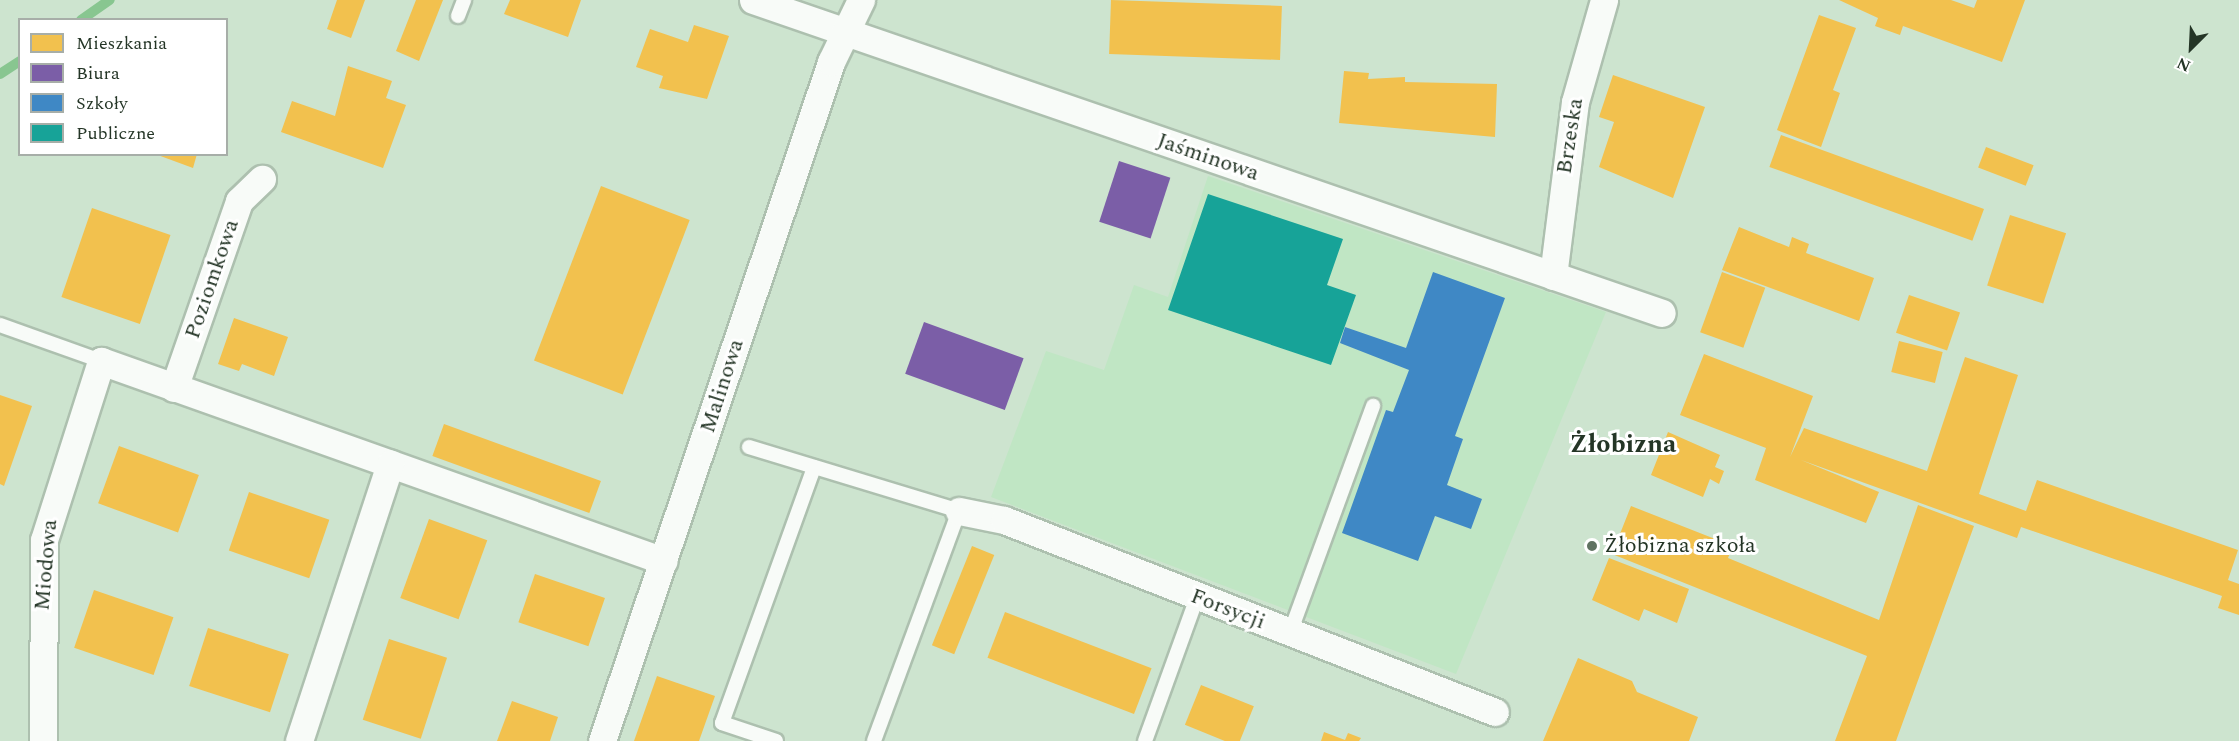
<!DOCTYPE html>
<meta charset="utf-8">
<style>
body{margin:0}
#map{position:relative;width:2239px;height:741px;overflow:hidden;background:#cde4cf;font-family:Spectral,serif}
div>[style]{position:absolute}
.built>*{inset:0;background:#c0e6c4}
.homes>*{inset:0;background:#f2c14e;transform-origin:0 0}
.offices>*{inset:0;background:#7b5ea7;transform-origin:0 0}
.schools>*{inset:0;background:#3f88c5}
.public>*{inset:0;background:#17a398}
.stream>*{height:10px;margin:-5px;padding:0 5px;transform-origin:5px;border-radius:5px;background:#88c690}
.roads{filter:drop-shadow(2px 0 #adc0af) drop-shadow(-2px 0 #adc0af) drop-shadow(0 2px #adc0af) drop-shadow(0 -2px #adc0af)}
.service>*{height:14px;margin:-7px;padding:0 7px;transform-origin:7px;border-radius:7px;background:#f8fbf8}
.minor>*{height:27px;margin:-13.5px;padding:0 13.5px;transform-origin:13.5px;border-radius:13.5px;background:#f8fbf8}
.dots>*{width:16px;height:16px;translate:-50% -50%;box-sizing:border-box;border:3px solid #fff;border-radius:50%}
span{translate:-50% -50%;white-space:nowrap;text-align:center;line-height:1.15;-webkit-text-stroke:6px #fff;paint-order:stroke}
.street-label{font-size:22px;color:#243526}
.poi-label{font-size:22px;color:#243526}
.left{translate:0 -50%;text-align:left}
.quarter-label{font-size:26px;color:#243526;font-weight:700}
.legend{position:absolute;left:18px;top:18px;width:210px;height:138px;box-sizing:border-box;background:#fff;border:2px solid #a7aea8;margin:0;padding:8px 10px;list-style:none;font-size:18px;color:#243526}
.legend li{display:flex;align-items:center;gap:12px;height:30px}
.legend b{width:30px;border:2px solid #a7aea8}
.north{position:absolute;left:2161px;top:18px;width:60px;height:60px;-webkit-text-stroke:4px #fff;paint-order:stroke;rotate:204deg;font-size:16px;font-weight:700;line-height:24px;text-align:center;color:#243526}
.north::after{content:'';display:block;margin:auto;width:21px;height:27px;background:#243526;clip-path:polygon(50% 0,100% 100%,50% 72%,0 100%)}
</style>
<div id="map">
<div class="built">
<div style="clip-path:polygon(1208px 176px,1606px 312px,1456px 674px,991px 497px,1046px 351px,1104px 370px,1134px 285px,1168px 297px)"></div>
</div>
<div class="homes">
<div style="clip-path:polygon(337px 0,365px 0,351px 38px,327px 29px)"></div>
<div style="clip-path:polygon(416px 0,443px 0,419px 61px,396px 51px)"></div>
<div style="clip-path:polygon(510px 0,581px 0,568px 37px,504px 14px)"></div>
<div style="left:1111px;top:0;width:171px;height:54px;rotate:2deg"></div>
<div style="clip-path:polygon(1839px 0,1951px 0,1974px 8px,1977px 0,2025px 0,2002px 62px,1903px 26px,1900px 35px,1875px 26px,1878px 18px)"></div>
<div style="clip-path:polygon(1819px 15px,1856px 28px,1833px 90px,1840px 93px,1821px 147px,1777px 130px)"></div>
<div style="clip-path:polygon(694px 25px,729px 36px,707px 99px,659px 88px,663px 76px,636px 67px,650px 29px,688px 42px)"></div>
<div style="clip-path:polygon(348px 66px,392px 81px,386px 98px,406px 105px,383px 168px,281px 132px,292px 101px,335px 116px)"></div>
<div style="clip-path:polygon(1344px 71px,1369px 73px,1368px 79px,1405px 77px,1405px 82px,1497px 84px,1495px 137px,1339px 123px)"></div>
<div style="clip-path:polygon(1613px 75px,1705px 107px,1673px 198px,1599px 167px,1614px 122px,1599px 117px)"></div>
<div style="left:1781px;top:135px;width:216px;height:34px;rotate:20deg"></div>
<div style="left:1986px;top:147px;width:51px;height:22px;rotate:21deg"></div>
<div style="clip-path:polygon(155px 154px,197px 154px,193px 168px)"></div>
<div style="left:601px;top:186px;width:95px;height:187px;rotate:21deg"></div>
<div style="left:92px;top:208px;width:83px;height:94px;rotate:19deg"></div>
<div style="left:2010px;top:215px;width:59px;height:74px;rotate:18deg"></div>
<div style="clip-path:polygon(1739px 227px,1789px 247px,1792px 237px,1809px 244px,1806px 253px,1874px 278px,1859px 321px,1722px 270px)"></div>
<div style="left:1722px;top:272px;width:46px;height:64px;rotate:20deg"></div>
<div style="left:1909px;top:295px;width:54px;height:40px;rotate:19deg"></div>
<div style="clip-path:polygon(234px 318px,288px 337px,274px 376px,242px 364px,239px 371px,218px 364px)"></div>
<div style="left:1899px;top:341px;width:45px;height:32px;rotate:14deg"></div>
<div style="clip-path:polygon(1704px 354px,1813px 396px,1790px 457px,1804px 428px,1927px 471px,1965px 357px,2018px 375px,1979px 494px,2026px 511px,2037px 480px,2238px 550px,2228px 580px,2239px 584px,2239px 615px,2218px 608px,2222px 596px,2021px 527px,2017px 538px,1801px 460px,1879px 492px,1866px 523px,1755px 480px,1766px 448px,1680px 415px)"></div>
<div style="clip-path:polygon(0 395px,32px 406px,4px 486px,0 484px)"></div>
<div style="left:444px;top:424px;width:167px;height:34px;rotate:20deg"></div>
<div style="clip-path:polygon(1668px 432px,1720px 455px,1715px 467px,1724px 471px,1719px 484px,1710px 479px,1703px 497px,1651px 475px)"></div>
<div style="left:119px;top:446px;width:85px;height:61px;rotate:20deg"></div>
<div style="left:249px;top:492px;width:85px;height:62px;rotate:19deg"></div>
<div style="clip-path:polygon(1918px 505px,1974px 526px,1896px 741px,1835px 741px,1867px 656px,1612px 554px,1631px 506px,1733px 546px,1728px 558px,1879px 620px)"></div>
<div style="left:429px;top:519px;width:62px;height:84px;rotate:20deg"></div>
<div style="left:972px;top:546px;width:24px;height:107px;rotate:22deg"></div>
<div style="clip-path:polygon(1609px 558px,1689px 589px,1677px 623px,1644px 609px,1639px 621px,1592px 600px)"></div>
<div style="left:535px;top:574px;width:74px;height:51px;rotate:19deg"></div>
<div style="left:94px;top:590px;width:84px;height:61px;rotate:19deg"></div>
<div style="left:1005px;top:612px;width:157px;height:49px;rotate:21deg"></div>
<div style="left:208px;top:628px;width:85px;height:61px;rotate:18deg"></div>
<div style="left:389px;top:639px;width:61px;height:85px;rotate:18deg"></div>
<div style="clip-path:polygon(1578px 658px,1632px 681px,1637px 692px,1698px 717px,1689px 741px,1543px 741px)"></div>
<div style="clip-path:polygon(657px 676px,715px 696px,699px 741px,634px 741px)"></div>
<div style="left:1201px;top:685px;width:57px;height:43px;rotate:22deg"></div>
<div style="clip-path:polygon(512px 701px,558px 717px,550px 741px,497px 741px)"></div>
<div style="clip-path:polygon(1324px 732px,1345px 740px,1348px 733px,1361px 738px,1359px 741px,1321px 741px)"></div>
</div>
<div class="offices">
<div style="left:1119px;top:161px;width:54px;height:64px;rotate:18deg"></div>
<div style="left:924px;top:322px;width:106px;height:55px;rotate:20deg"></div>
</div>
<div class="schools">
<div style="clip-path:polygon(1433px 272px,1505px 298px,1455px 436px,1463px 439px,1447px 485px,1482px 499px,1471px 529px,1435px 516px,1418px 561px,1342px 533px,1386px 410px,1393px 412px,1409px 370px,1340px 343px,1345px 327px,1406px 348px)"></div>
</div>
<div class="public">
<div style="clip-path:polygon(1208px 194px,1343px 239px,1327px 285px,1356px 295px,1331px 365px,1168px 310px)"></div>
</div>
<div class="stream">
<div style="left:81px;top:20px;width:35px;rotate:-35deg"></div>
<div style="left:0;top:74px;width:24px;rotate:-33deg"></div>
</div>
<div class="roads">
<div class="service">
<div style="left:458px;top:16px;width:17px;rotate:-69deg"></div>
<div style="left:0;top:325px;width:107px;rotate:19.6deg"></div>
<div style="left:749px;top:447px;width:220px;rotate:16.9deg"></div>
<div style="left:959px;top:511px;width:245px;rotate:110.3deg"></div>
<div style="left:1290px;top:633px;width:242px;rotate:-69.9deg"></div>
<div style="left:776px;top:741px;width:57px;rotate:-161.6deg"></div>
<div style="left:722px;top:723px;width:272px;rotate:-70.2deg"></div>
<div style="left:1145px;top:741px;width:153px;rotate:-70.1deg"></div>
</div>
<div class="minor">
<div style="left:753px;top:0;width:961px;rotate:19deg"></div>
<div style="left:1553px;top:276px;width:175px;rotate:-82.8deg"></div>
<div style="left:1575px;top:102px;width:106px;rotate:-74.1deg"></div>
<div style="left:174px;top:388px;width:198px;rotate:-70.8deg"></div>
<div style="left:239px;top:201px;width:32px;rotate:-44deg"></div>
<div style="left:959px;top:511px;width:46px;rotate:11.3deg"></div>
<div style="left:1004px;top:520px;width:527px;rotate:21.36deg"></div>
<div style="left:43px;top:741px;width:201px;rotate:-89.7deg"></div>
<div style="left:44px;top:540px;width:188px;rotate:-72.3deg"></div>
<div style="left:101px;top:361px;width:597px;rotate:19.56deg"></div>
<div style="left:299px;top:741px;width:292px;rotate:-71.8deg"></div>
<div style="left:602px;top:741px;width:717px;rotate:-71.36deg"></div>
<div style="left:831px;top:62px;width:69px;rotate:-64.2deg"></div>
</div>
</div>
<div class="dots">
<div style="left:1592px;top:546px;background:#5f7261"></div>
</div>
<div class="street-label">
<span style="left:1570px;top:136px;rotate:-81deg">Brzeska</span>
<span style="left:1208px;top:157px;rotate:19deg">Jaśminowa</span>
<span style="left:212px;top:279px;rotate:-71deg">Poziomkowa</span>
<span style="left:722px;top:386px;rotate:-72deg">Malinowa</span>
<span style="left:46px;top:565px;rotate:-85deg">Miodowa</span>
<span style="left:1228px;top:609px;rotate:21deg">Forsycji</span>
</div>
<div class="poi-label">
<span class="left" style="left:1604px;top:546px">Żłobizna szkoła</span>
</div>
<div class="quarter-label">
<span style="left:1623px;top:445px">Żłobizna</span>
</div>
<ul class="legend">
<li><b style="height:16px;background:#f2c14e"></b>Mieszkania</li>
<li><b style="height:16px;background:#7b5ea7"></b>Biura</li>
<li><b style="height:16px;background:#3f88c5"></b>Szkoły</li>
<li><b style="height:16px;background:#17a398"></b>Publiczne</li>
</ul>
<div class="north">N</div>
</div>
